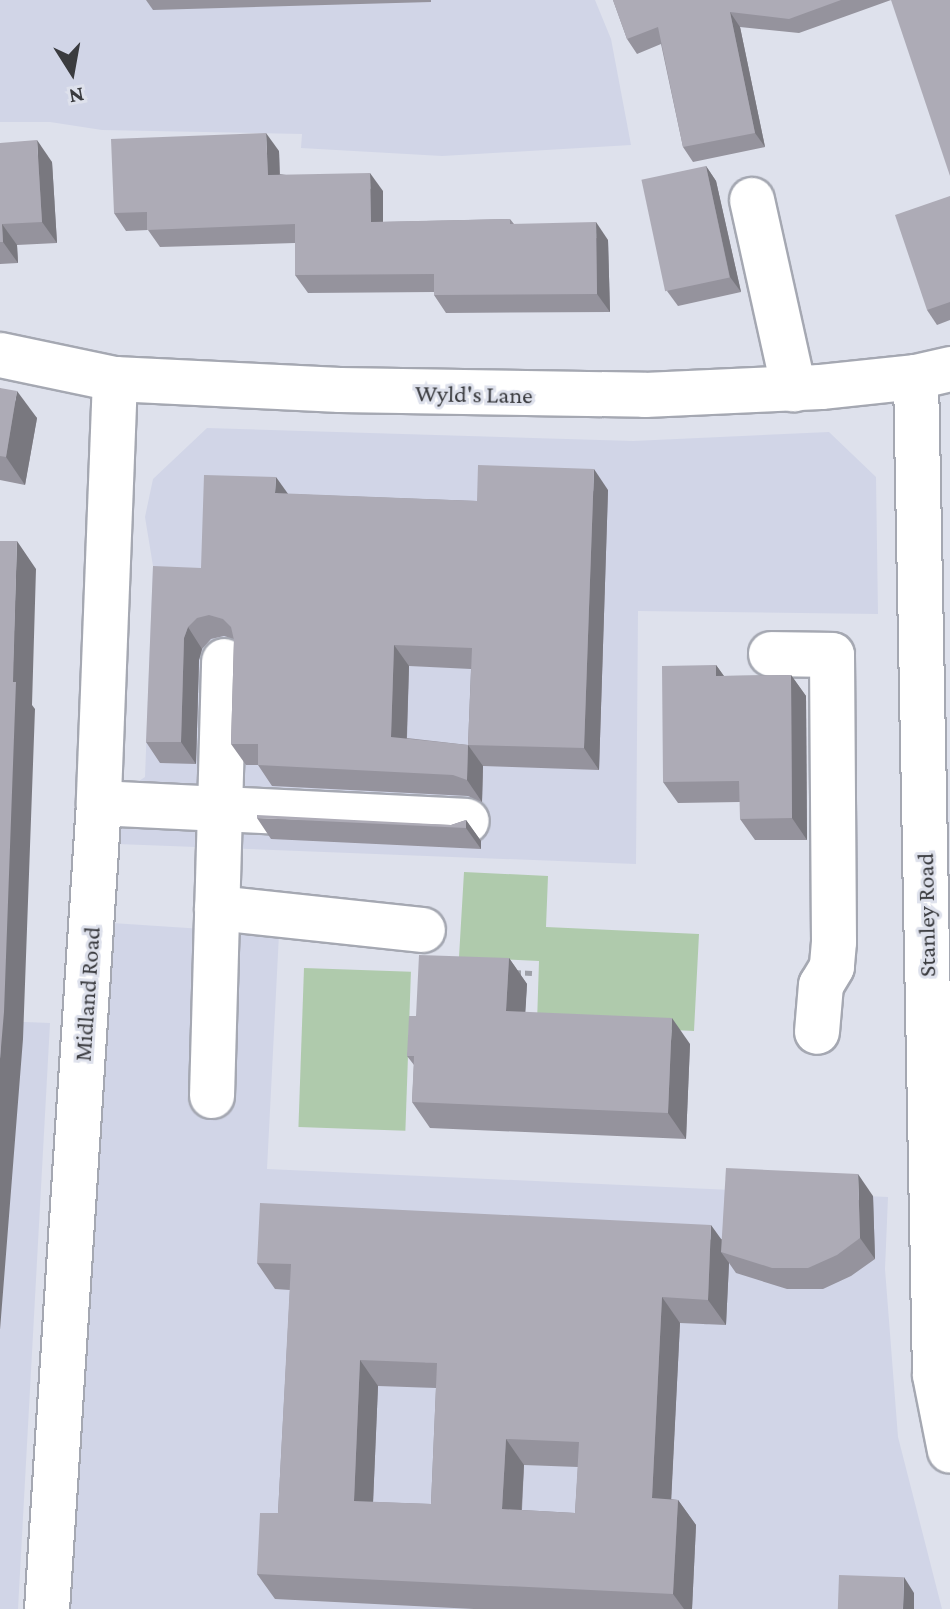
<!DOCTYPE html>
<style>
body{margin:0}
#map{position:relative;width:950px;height:1609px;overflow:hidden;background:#dee1ec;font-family:"Crimson Pro",serif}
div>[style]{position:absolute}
.built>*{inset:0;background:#d1d5e7}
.green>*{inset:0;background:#afcaac;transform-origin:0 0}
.path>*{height:5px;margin-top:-2.5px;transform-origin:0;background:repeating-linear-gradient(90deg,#9d9fa7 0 8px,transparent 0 12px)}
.roads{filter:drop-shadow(2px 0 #a5a8b2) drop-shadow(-2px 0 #a5a8b2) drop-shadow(0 2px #a5a8b2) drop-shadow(0 -2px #a5a8b2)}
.minor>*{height:44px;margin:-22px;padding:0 22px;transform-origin:22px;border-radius:22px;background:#fff}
.major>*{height:44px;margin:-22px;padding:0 22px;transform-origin:22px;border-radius:22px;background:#fff}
.wall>*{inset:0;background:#95939d}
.shaded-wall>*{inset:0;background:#79787f}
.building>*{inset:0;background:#adabb6;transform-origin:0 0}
span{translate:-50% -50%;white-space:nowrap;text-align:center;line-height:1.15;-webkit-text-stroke:6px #dee1ec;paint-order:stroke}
.street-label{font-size:24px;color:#3a3b3f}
.north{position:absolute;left:32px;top:32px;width:80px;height:80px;-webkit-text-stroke:6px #dee1ec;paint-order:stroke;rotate:169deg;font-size:22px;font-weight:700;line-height:32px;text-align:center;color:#3a3b3f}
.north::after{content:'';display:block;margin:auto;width:28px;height:36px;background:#3a3b3f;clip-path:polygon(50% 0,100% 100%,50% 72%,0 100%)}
</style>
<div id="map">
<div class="built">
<div style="clip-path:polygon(0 0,595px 0,611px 39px,631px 145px,442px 156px,301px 148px,302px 134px,102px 130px,50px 122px,0 122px)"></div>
<div style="clip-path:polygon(207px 428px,633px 441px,829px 432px,876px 477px,878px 614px,638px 611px,636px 864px,117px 844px,124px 791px,145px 777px,153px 566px,145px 517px,153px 479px)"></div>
<div style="clip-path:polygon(112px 923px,279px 934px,267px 1169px,888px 1197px,885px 1269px,898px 1437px,942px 1609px,65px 1609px,100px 1157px)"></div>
<div style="clip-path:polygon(0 1021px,50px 1023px,18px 1609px,0 1609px)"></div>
</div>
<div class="green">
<div style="clip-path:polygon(464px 872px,548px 876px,546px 927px,699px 934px,694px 1031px,537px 1023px,539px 961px,459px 957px)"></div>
<div style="left:304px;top:968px;width:107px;height:159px;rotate:2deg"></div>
</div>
<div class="path">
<div style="left:513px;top:972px;width:19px;rotate:3deg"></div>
</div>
<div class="roads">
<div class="minor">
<div style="left:752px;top:200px;width:194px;rotate:77.5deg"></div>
<div style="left:916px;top:377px;width:998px;rotate:88.91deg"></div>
<div style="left:935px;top:1375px;width:77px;rotate:78.8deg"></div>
<div style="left:115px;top:379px;width:225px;rotate:2.8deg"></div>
<div style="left:340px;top:390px;width:305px;rotate:0.9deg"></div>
<div style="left:645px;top:395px;width:176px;rotate:-2.6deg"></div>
<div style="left:821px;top:387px;width:96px;rotate:-6deg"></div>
<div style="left:916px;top:377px;width:35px;rotate:-13deg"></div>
<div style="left:771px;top:654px;width:61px;rotate:0.9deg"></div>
<div style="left:832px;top:655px;width:287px;rotate:89.6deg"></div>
<div style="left:834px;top:942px;width:25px;rotate:95deg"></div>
<div style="left:832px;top:967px;width:21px;rotate:121deg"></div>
<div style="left:821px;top:985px;width:47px;rotate:94.9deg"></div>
<div style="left:99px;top:803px;width:368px;rotate:2.8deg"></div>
<div style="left:217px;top:908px;width:207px;rotate:6.1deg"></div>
<div style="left:212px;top:1096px;width:435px;rotate:-88.4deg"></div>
</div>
<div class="major">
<div style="left:0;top:355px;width:117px;rotate:11.8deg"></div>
<div style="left:115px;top:379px;width:424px;rotate:92.2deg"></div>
<div style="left:99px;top:803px;width:808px;rotate:93.69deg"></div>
</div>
</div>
<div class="wall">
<div style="clip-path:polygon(146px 0,431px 0,431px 2px,153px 10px)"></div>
<div style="clip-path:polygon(613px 0,950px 0,891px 0,799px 33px,740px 27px,765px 147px,693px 162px,683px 147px,661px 44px,637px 54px,627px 39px)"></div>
<div style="clip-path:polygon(0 143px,52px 162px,57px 243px,17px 245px,18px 263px,0 264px)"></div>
<div style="clip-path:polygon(279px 151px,280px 174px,383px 191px,383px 222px,510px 219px,514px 224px,608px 240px,610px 312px,446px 313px,434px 295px,434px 292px,308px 293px,295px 275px,295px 243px,160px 247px,148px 230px,126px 231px,114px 213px)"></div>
<div style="clip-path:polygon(706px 166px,716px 181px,741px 292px,678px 306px,667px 291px)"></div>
<div style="clip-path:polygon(950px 196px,950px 320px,937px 325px,927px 310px)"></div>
<div style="clip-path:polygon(0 388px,37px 418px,25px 485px,0 480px)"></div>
<div style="clip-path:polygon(evenodd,608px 490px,599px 770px,483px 766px,482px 802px,468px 796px,272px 786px,258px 765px,246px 765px,231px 744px,234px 639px,224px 636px,211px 639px,202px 649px,199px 660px,196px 764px,160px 763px,146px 742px,201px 568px,287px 494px,477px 501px,608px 490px,409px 666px,471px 669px,468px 745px,407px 738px,409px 666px)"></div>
<div style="clip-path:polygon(716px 665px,724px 676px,791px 675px,806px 696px,807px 840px,755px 840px,740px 819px,740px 802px,678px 803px,663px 782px)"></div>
<div style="clip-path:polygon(257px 818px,451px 825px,466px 820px,481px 841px,481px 849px,271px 839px)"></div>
<div style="clip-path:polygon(509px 958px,527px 984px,525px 1012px,690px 1044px,686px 1139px,430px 1128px,412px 1102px,414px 1065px,407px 1056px,416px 1016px)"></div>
<div style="clip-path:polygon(evenodd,873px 1196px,875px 1259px,851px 1276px,823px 1289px,787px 1289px,736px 1273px,729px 1263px,726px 1325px,680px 1323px,671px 1499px,678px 1500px,696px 1525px,692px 1609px,474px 1609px,275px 1599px,257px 1574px,278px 1513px,290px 1290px,275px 1289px,257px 1263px,722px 1239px,873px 1196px,378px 1386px,436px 1388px,431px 1504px,373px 1502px,378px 1386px,873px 1196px,524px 1465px,578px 1467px,575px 1513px,522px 1510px,524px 1465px)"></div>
</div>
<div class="shaded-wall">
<div style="clip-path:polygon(730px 12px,740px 27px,765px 147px,755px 133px)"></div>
<div style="clip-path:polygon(266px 133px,279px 151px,280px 192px,268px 175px)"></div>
<div style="clip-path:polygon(37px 140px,52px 162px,57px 243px,42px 222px)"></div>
<div style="clip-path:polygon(706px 166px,716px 181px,741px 292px,730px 277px)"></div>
<div style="clip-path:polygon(370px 173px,383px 191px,383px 240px,371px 222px)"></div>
<div style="clip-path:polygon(596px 222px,608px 240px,610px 312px,597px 294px)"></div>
<div style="clip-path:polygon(2px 224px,17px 245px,18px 263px,3px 242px)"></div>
<div style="clip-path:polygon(17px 391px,37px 418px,25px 485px,6px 457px)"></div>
<div style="clip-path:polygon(594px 469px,608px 490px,599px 770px,584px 748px)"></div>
<div style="clip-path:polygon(276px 477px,291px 498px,275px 493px)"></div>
<div style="clip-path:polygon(17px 541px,36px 569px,32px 705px,35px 709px,23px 1039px,0 1330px,0 1059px)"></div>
<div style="clip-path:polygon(188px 627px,202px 649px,199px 660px,196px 764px,181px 742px,184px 638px)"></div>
<div style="clip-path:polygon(394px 645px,409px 666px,406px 758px,391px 737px)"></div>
<div style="clip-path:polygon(716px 665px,731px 686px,716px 676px)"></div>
<div style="clip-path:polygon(791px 675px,806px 696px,807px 840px,792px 818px)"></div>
<div style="clip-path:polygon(468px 745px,483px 766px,482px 802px,467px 780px)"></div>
<div style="clip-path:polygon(466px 820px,481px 841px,481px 849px,466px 828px)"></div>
<div style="clip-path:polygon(509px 958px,527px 984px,524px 1037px,506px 1011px)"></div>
<div style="clip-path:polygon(672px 1018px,690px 1044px,686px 1139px,668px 1113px)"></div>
<div style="clip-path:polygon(858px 1174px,873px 1196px,875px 1259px,860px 1238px)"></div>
<div style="clip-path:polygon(711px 1225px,729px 1250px,721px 1252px,729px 1263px,726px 1325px,708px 1300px)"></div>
<div style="clip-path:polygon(662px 1297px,680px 1323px,670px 1524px,652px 1498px)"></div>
<div style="clip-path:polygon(360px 1360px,378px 1386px,372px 1527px,354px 1501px)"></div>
<div style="clip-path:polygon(506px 1439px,524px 1465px,520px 1535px,502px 1509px)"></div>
<div style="clip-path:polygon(678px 1500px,696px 1525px,692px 1609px,684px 1609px,673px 1594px)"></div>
<div style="clip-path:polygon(904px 1577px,914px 1593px,914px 1609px,903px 1609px)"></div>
</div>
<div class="building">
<div style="clip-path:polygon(613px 0,841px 0,789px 19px,730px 12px,755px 133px,683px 147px,658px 27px,627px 39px)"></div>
<div style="clip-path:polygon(891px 0,950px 0,950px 176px)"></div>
<div style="clip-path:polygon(266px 133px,268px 175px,370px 173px,371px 222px,510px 219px,510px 224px,596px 222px,597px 294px,434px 295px,434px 274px,295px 275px,295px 224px,147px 230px,147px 212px,114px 213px,111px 139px)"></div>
<div style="clip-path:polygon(37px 140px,42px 222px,2px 224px,3px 242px,0 242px,0 143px)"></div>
<div style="left:706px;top:166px;width:114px;height:66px;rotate:78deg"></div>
<div style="clip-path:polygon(950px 196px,950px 302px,927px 310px,895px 215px)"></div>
<div style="clip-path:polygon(0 388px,17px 391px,6px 457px,0 456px)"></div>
<div style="clip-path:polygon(evenodd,478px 465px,594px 469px,584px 748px,468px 745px,467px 780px,453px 775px,258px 765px,258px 744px,231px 744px,234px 640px,231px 627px,223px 619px,209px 615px,197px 618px,188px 627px,184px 638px,181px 742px,146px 742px,153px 566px,201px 568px,204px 475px,276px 477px,275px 493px,477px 501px,478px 465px,394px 645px,472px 648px,468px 745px,391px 737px,394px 645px)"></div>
<div style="clip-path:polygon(0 541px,17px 541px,13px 682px,16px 682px,4px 1012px,0 1059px)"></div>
<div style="clip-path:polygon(716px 665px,716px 676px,791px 675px,792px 818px,740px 819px,739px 781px,663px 782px,662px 666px)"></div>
<div style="clip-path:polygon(257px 815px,451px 825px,466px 820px,466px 828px,257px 818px)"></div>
<div style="clip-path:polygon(419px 955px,509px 958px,506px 1011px,672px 1018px,668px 1113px,412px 1102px,414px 1056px,407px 1056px,409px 1016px,416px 1016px)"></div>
<div style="clip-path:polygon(726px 1168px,858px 1174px,860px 1238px,837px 1255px,808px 1268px,772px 1268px,721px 1252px)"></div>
<div style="clip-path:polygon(evenodd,260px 1203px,711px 1225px,708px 1300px,662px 1297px,652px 1498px,678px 1500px,673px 1594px,257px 1574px,260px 1513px,278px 1513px,291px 1264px,257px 1263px,260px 1203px,360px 1360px,437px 1363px,431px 1504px,354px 1501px,360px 1360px,260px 1203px,506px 1439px,579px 1442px,575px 1513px,502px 1509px,506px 1439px)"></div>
<div style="left:839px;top:1575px;width:65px;height:34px;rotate:2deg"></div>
</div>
<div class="street-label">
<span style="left:474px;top:394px;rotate:1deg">Wyld's Lane</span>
<span style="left:926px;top:915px;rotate:-91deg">Stanley Road</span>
<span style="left:87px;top:994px;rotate:-86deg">Midland Road</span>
</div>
<div class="north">N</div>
</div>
